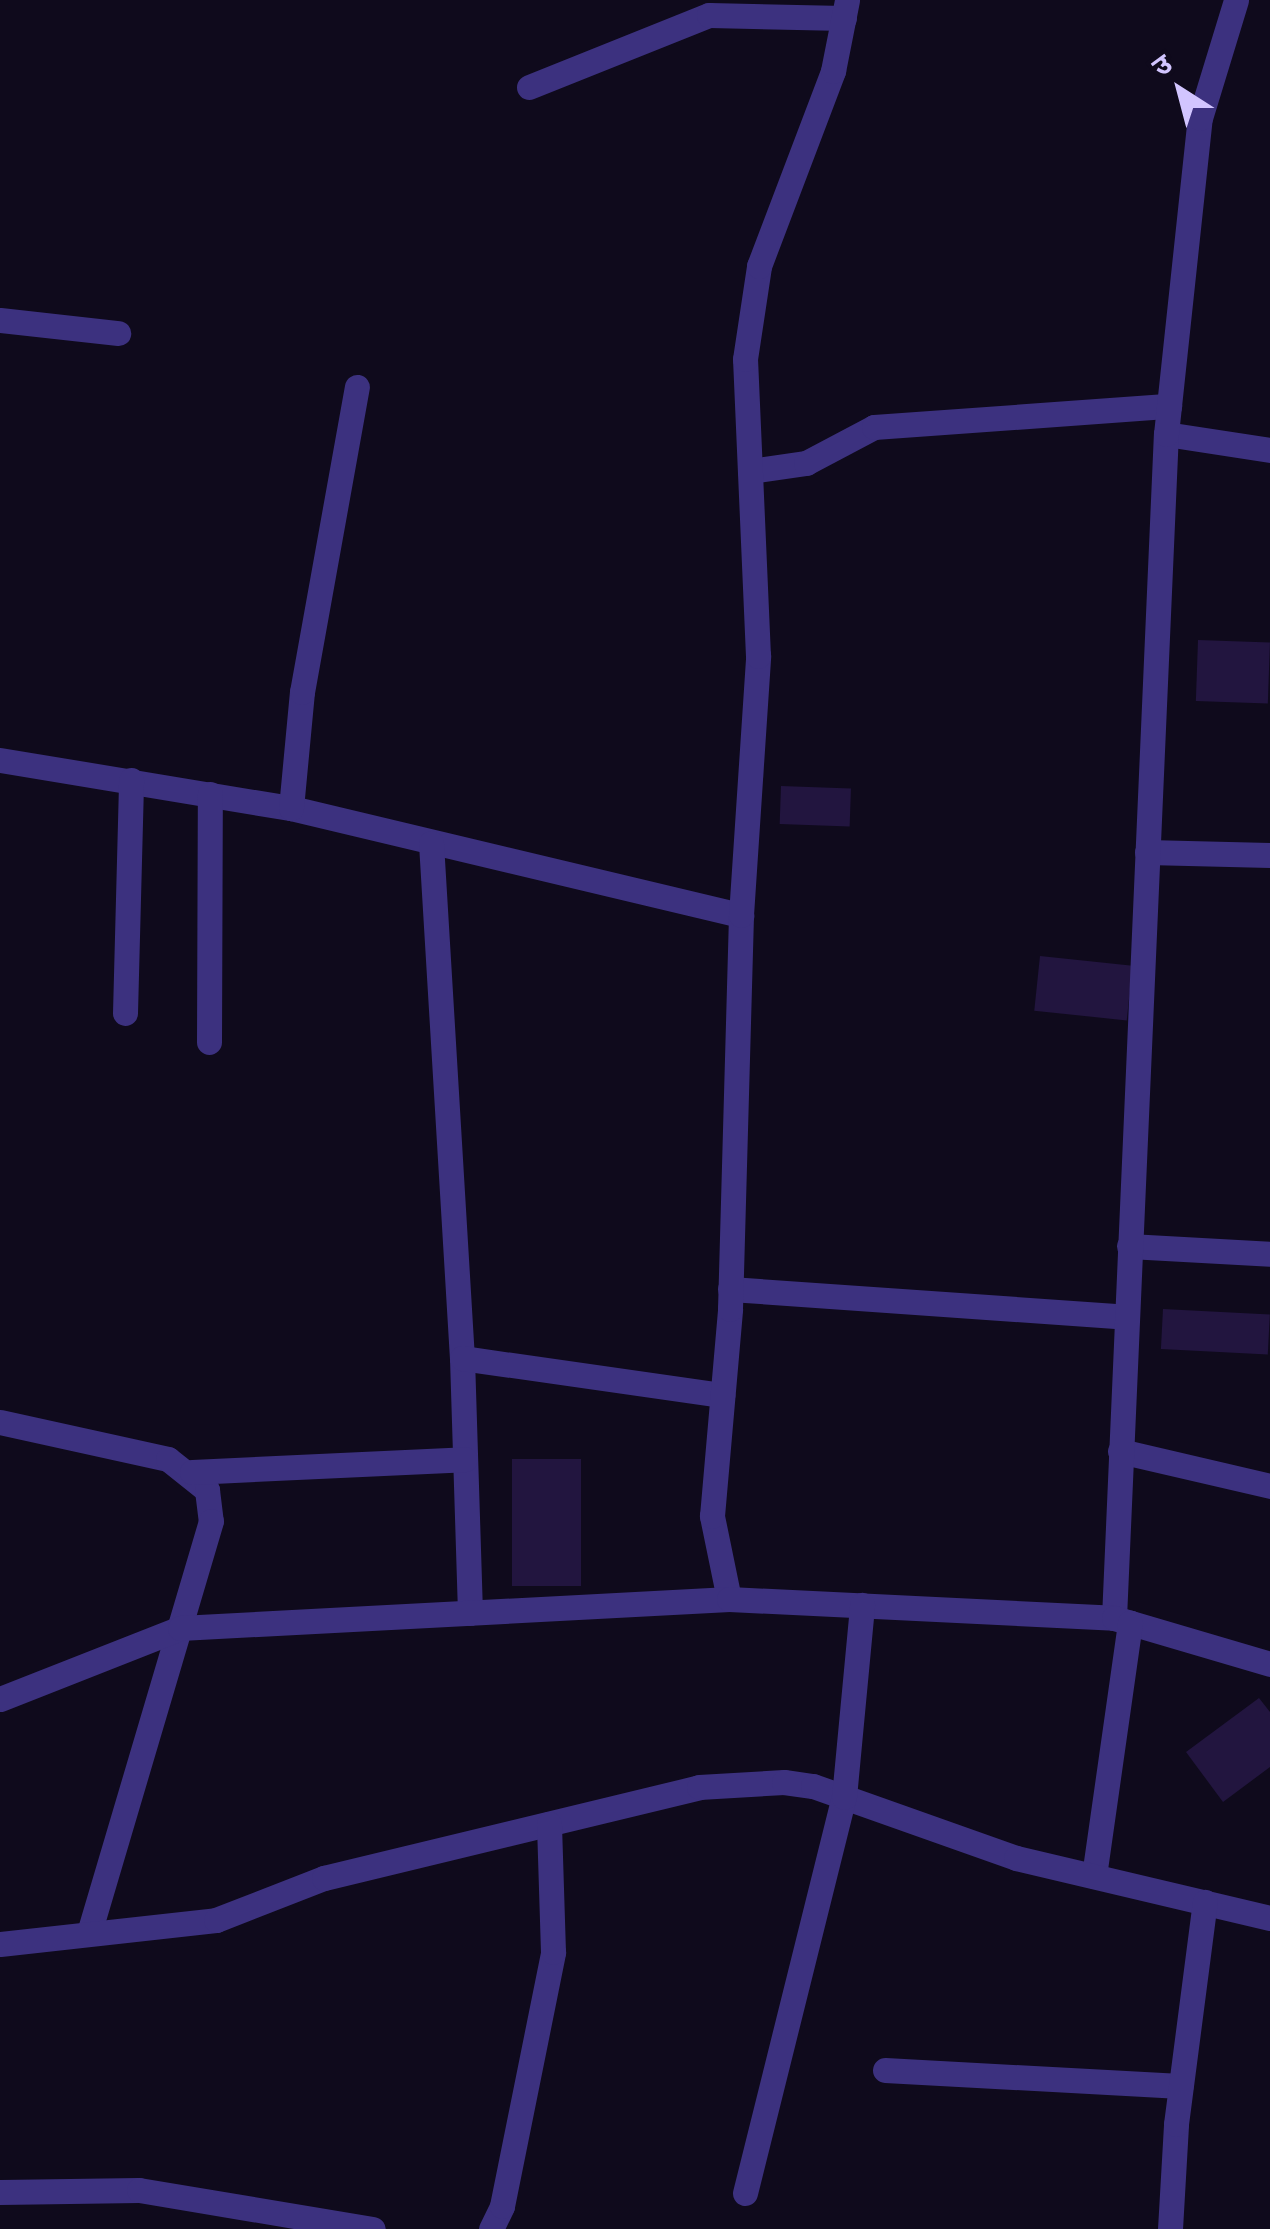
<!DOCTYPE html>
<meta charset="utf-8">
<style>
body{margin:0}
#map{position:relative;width:1270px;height:2229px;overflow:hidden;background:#0f0a1c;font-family:Helvetica,"Noto Sans Devanagari",sans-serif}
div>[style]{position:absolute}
.building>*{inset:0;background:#22153f;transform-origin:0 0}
.minor>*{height:25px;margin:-12.5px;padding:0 12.5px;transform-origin:12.5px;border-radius:12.5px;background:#3c317f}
span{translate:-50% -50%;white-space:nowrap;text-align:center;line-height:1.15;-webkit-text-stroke:9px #0f0a1c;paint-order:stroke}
.north{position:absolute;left:1130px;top:40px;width:100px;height:100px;-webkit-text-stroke:8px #0f0a1c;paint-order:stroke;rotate:324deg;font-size:28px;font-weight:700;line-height:40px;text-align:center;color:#d2c5ff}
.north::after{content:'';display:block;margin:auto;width:35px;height:45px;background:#d2c5ff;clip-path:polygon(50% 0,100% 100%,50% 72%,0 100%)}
</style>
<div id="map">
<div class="building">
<div style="left:1198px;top:640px;width:72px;height:61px;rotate:2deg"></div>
<div style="left:781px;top:786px;width:70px;height:38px;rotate:2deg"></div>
<div style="left:1040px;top:956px;width:93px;height:55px;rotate:6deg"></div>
<div style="left:1163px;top:1309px;width:107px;height:40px;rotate:3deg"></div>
<div style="left:581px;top:1459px;width:127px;height:69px;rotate:90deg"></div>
<div style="clip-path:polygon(1259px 1698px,1270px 1712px,1270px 1767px,1223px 1802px,1186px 1752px)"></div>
</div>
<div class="minor">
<div style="left:529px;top:87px;width:194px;rotate:-21.8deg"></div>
<div style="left:709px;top:15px;width:135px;rotate:1.3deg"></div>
<div style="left:0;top:320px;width:119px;rotate:6.3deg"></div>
<div style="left:1166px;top:434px;width:105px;rotate:8.7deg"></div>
<div style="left:750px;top:471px;width:57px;rotate:-8.1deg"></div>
<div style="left:806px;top:463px;width:77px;rotate:-27.9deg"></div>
<div style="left:874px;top:427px;width:296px;rotate:-4.1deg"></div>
<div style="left:0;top:760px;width:295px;rotate:9.4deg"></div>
<div style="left:291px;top:808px;width:463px;rotate:13.4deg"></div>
<div style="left:291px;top:808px;width:117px;rotate:-84.6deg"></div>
<div style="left:302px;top:692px;width:310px;rotate:-79.8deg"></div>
<div style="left:431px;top:843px;width:516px;rotate:86.56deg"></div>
<div style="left:462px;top:1358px;width:255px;rotate:88.2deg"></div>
<div style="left:1147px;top:852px;width:123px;rotate:1.4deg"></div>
<div style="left:125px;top:1013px;width:233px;rotate:-88.5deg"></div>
<div style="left:209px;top:1042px;width:248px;rotate:-89.8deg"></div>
<div style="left:1129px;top:1246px;width:141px;rotate:3.2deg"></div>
<div style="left:730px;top:1289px;width:397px;rotate:4deg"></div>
<div style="left:462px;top:1358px;width:263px;rotate:8.1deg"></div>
<div style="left:0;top:1422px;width:172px;rotate:12.4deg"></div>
<div style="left:168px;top:1459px;width:50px;rotate:38.5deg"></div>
<div style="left:207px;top:1490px;width:31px;rotate:83deg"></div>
<div style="left:211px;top:1521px;width:429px;rotate:106.5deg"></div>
<div style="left:1120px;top:1451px;width:154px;rotate:13.1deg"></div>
<div style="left:192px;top:1472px;width:273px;rotate:-2.7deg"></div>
<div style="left:729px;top:1599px;width:85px;rotate:-101.6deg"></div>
<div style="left:712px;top:1516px;width:208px;rotate:-85deg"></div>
<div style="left:730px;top:1309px;width:394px;rotate:-88.4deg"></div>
<div style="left:741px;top:915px;width:260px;rotate:-86.2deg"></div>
<div style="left:758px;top:656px;width:297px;rotate:-92.5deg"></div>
<div style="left:745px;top:359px;width:94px;rotate:-81.4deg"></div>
<div style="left:759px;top:266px;width:209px;rotate:-69.2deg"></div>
<div style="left:833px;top:71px;width:72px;rotate:-78.8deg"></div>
<div style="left:1114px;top:1618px;width:1185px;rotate:-87.49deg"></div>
<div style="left:1166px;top:434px;width:318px;rotate:-83.9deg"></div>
<div style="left:1200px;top:118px;width:123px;rotate:-73deg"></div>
<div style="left:0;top:1699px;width:193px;rotate:-21.5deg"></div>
<div style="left:180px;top:1628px;width:550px;rotate:-3.02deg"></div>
<div style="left:729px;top:1599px;width:385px;rotate:2.8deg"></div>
<div style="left:1114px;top:1618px;width:163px;rotate:16.4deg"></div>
<div style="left:1094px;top:1876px;width:256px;rotate:-81.9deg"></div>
<div style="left:0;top:1944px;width:217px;rotate:-6.3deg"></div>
<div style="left:216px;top:1920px;width:116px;rotate:-21.3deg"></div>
<div style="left:324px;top:1878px;width:386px;rotate:-13.6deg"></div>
<div style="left:699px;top:1787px;width:85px;rotate:-3.4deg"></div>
<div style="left:784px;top:1782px;width:29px;rotate:8deg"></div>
<div style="left:813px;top:1786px;width:215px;rotate:19.5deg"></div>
<div style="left:1016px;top:1858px;width:261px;rotate:13.3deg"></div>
<div style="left:885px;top:2070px;width:296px;rotate:3.1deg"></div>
<div style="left:0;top:2192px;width:139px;rotate:-0.8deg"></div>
<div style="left:139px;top:2190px;width:237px;rotate:9.5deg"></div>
<div style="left:745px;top:2193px;width:408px;rotate:-76deg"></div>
<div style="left:844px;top:1797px;width:193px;rotate:-84.6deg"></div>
<div style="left:491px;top:2229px;width:25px;rotate:-64deg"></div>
<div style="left:502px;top:2206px;width:259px;rotate:-78.6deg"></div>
<div style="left:553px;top:1952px;width:128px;rotate:-91.8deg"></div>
<div style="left:1170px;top:2229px;width:105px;rotate:-86.7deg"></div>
<div style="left:1176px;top:2124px;width:224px;rotate:-82.6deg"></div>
</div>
<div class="north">उ</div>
</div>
